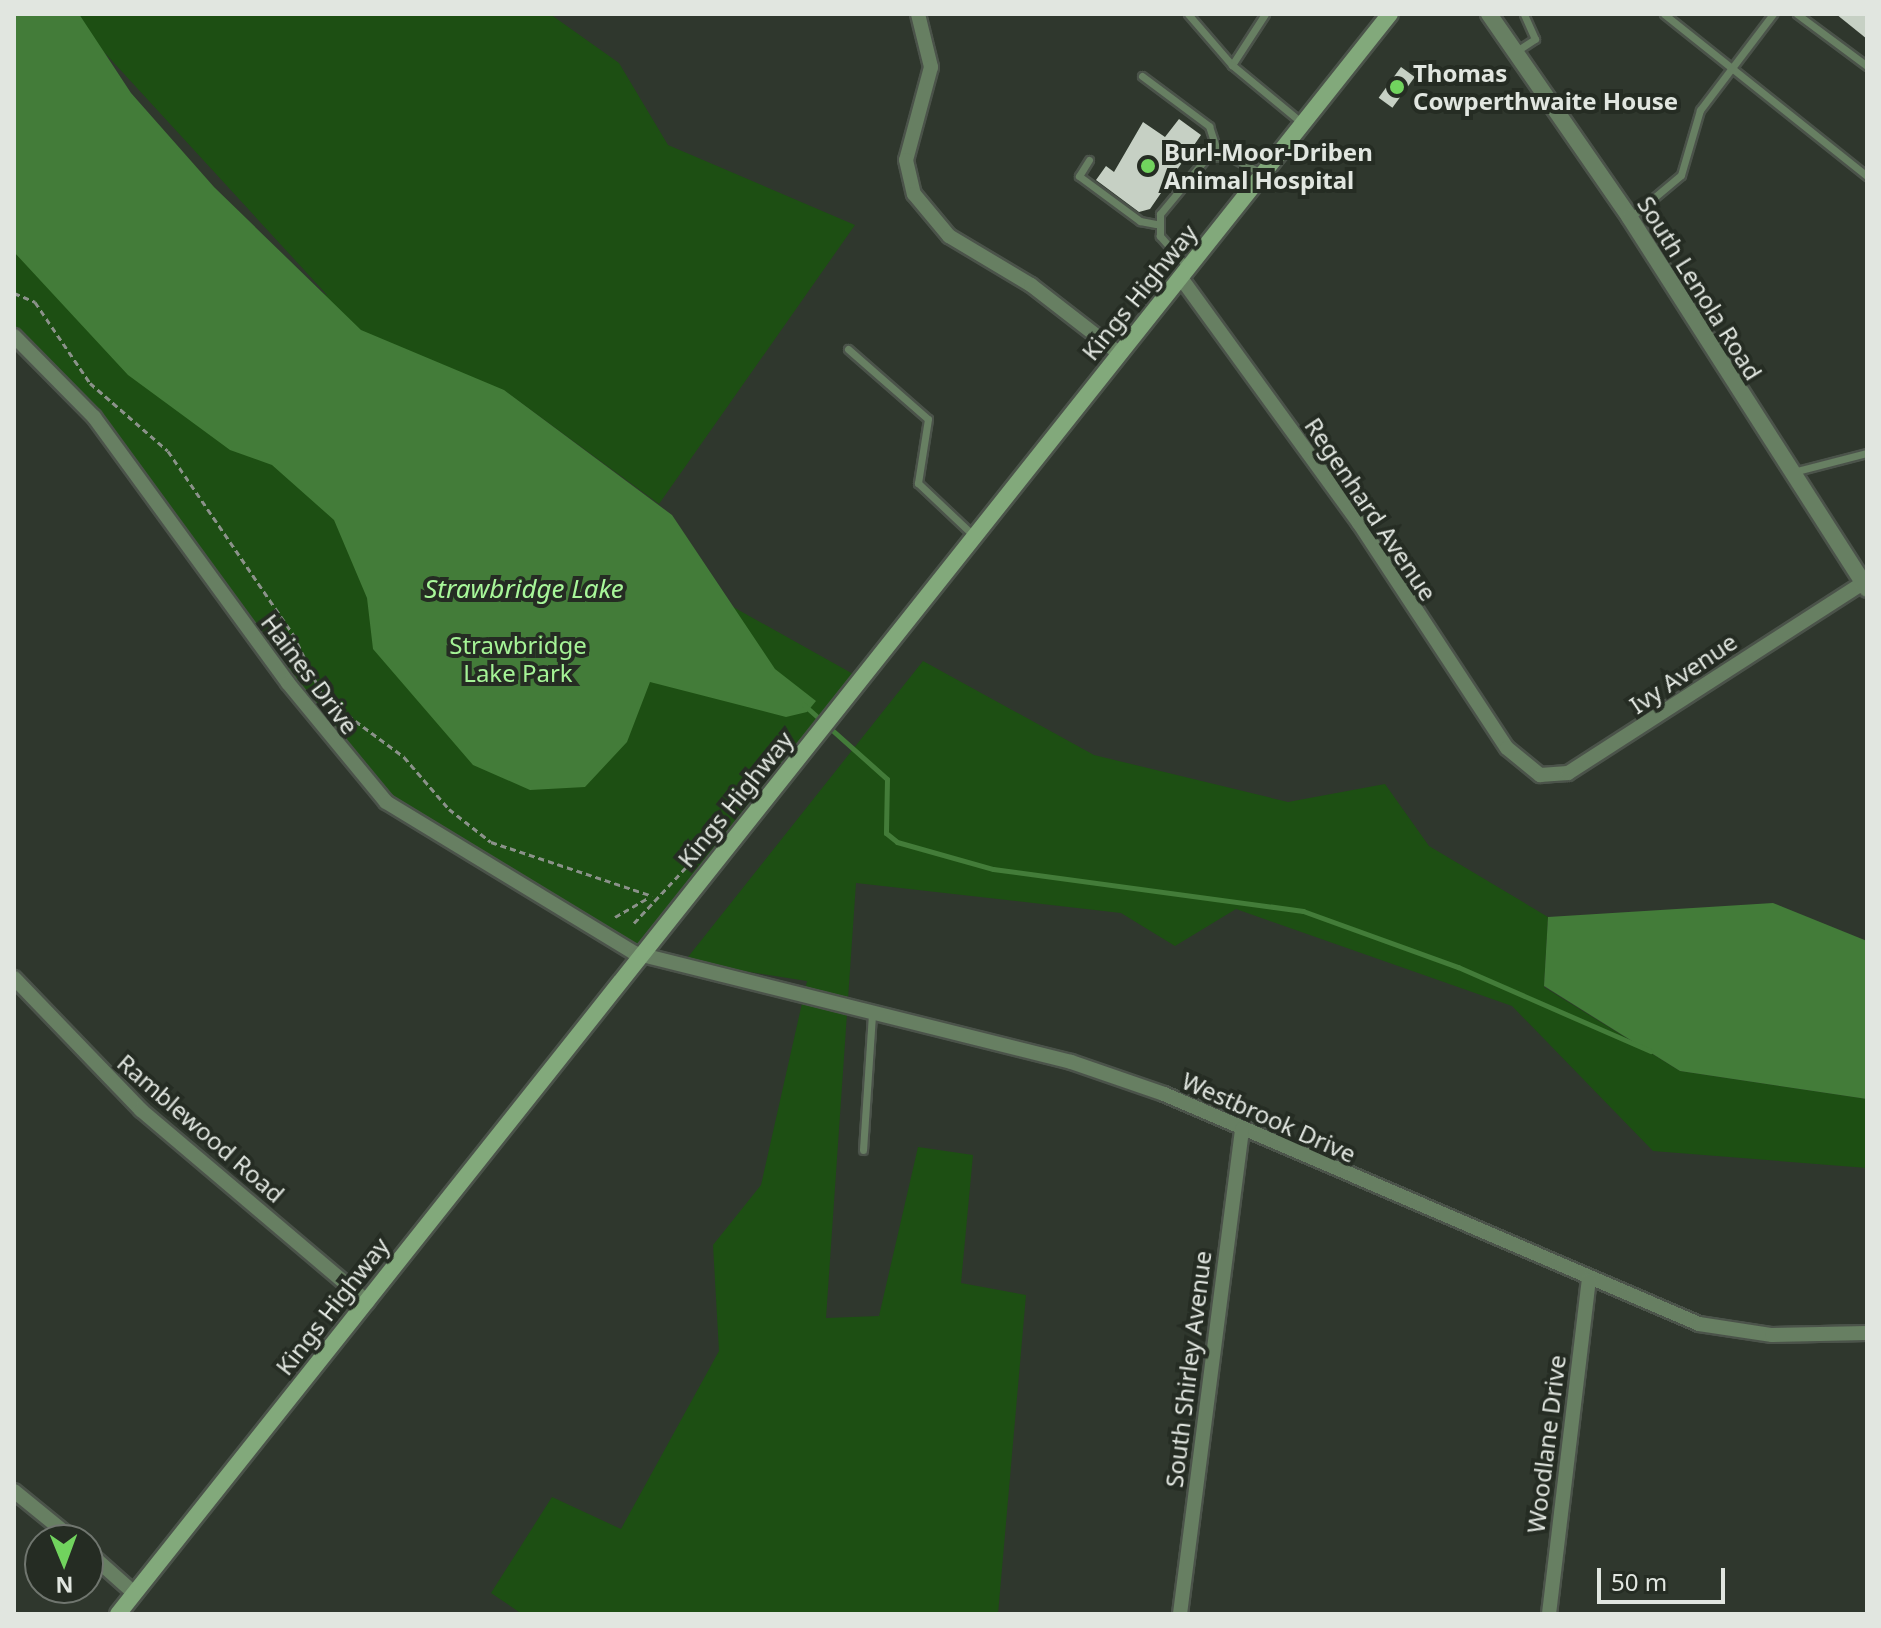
<!DOCTYPE html>
<style>
body{margin:0}
#map{position:relative;width:1881px;height:1628px;overflow:hidden;background:#2f372d;font-family:"Noto Sans",sans-serif}
div>[style]{position:absolute}
.green>*{inset:0;background:#1d4f13}
.water>*{inset:0;background:#437c39}
.stream>*{height:5px;margin:-2.5px;padding:0 2.5px;transform-origin:2.5px;border-radius:2.5px;background:#437c39}
.building>*{inset:0;background:#c6d0c4;transform-origin:0 0}
.path>*{height:3px;margin-top:-1.5px;transform-origin:0;background:repeating-linear-gradient(90deg,#8b928a 0 6px,transparent 0 10px)}
.roads{filter:drop-shadow(2px 0 #4b534a) drop-shadow(-2px 0 #4b534a) drop-shadow(0 2px #4b534a) drop-shadow(0 -2px #4b534a)}
.service>*{height:7px;margin:-3.5px;padding:0 3.5px;transform-origin:3.5px;border-radius:3.5px;background:#677f62}
.minor>*{height:14px;margin:-7px;padding:0 7px;transform-origin:7px;border-radius:7px;background:#677f62}
.tertiary>*{height:16px;margin:-8px;padding:0 8px;transform-origin:8px;border-radius:8px;background:#677f62}
.secondary>*{height:16px;margin:-8px;padding:0 8px;transform-origin:8px;border-radius:8px;background:#82a97b}
.dots>*{width:22px;height:22px;translate:-50% -50%;box-sizing:border-box;border:4px solid #252c23;border-radius:50%}
span{translate:-50% -50%;white-space:nowrap;text-align:center;line-height:1.15;-webkit-text-stroke:8px #252c23;paint-order:stroke}
.poi-label{font-size:24px;color:#e1e6e0;font-weight:700}
.left{translate:0 -50%;text-align:left}
.street-label{font-size:24px;color:#e1e6e0}
.park-label{font-size:24px;color:#a5f396}
.water-label{font-size:26px;color:#a8f79a;font-style:italic}
.frame{position:absolute;inset:0;border:16px solid #e1e6e0;pointer-events:none}
.north{position:absolute;left:24px;top:1524px;width:80px;height:80px;box-sizing:border-box;background:#252c23;border:2px solid #70766f;border-radius:50%;rotate:179deg;font-size:22px;font-weight:700;line-height:32px;text-align:center;color:#e1e6e0}
.north::after{content:'';display:block;margin:auto;width:28px;height:36px;background:#71d35e;clip-path:polygon(50% 0,100% 100%,50% 72%,0 100%)}
.scale{position:absolute;left:1597px;top:1568px;width:128px;height:36px;box-sizing:border-box;border:4px solid #e1e6e0;border-top:0;padding-left:10px;font-size:24px;line-height:28px;white-space:nowrap;color:#e1e6e0;-webkit-text-stroke:6px #252c23;paint-order:stroke}
</style>
<div id="map">
<div class="green">
<div style="clip-path:polygon(14px 14px,280px 266px,328px 296px,69px 14px,550px 14px,619px 63px,668px 145px,855px 225px,659px 504px,505px 391px,701px 589px,862px 679px,634px 953px,386px 802px,94px 417px,14px 337px)"></div>
<div style="clip-path:polygon(923px 661px,1094px 755px,1288px 802px,1385px 784px,1429px 846px,1548px 917px,1544px 987px,1680px 1071px,1867px 1099px,1867px 1168px,1653px 1151px,1512px 1006px,1236px 909px,1175px 946px,1121px 913px,856px 883px,826px 1318px,879px 1316px,918px 1147px,973px 1155px,961px 1283px,1026px 1295px,998px 1614px,522px 1614px,491px 1593px,552px 1497px,621px 1529px,719px 1351px,713px 1245px,761px 1185px,807px 981px,684px 962px)"></div>
</div>
<div class="water">
<div style="clip-path:polygon(14px 14px,79px 14px,131px 93px,214px 187px,361px 330px,504px 390px,672px 515px,775px 669px,816px 701px,807px 712px,786px 717px,650px 682px,627px 742px,585px 787px,530px 790px,473px 765px,373px 649px,367px 598px,334px 520px,272px 465px,230px 450px,128px 375px,14px 252px)"></div>
<div style="clip-path:polygon(1773px 903px,1867px 941px,1867px 1099px,1680px 1071px,1544px 986px,1548px 917px)"></div>
</div>
<div class="stream">
<div style="left:804px;top:705px;width:111px;rotate:41.7deg"></div>
<div style="left:887px;top:779px;width:54px;rotate:91.1deg"></div>
<div style="left:886px;top:833px;width:14px;rotate:39deg"></div>
<div style="left:897px;top:842px;width:100px;rotate:15.7deg"></div>
<div style="left:993px;top:869px;width:313px;rotate:7.7deg"></div>
<div style="left:1303px;top:911px;width:165px;rotate:19.9deg"></div>
<div style="left:1458px;top:967px;width:210px;rotate:23.6deg"></div>
</div>
<div class="building">
<div style="clip-path:polygon(1836px 14px,1867px 14px,1867px 39px)"></div>
<div style="left:1401px;top:67px;width:17px;height:38px;rotate:36deg"></div>
<div style="clip-path:polygon(1179px 119px,1201px 135px,1150px 209px,1139px 212px,1096px 180px,1106px 166px,1114px 172px,1143px 122px,1165px 137px)"></div>
</div>
<div class="path">
<div style="left:14px;top:293px;width:23px;rotate:23deg"></div>
<div style="left:35px;top:302px;width:98px;rotate:55.8deg"></div>
<div style="left:90px;top:383px;width:103px;rotate:41.1deg"></div>
<div style="left:168px;top:451px;width:222px;rotate:55.7deg"></div>
<div style="left:293px;top:634px;width:70px;rotate:64.5deg"></div>
<div style="left:323px;top:697px;width:101px;rotate:36.5deg"></div>
<div style="left:404px;top:757px;width:69px;rotate:49.1deg"></div>
<div style="left:449px;top:809px;width:53px;rotate:38.2deg"></div>
<div style="left:491px;top:842px;width:170px;rotate:18.5deg"></div>
<div style="left:615px;top:917px;width:38px;rotate:-30deg"></div>
<div style="left:634px;top:923px;width:79px;rotate:-47deg"></div>
</div>
<div class="roads">
<div class="service">
<div style="left:1188px;top:14px;width:67px;rotate:49.2deg"></div>
<div style="left:1265px;top:14px;width:61px;rotate:122.9deg"></div>
<div style="left:1232px;top:65px;width:89px;rotate:39.6deg"></div>
<div style="left:1664px;top:14px;width:260px;rotate:38.6deg"></div>
<div style="left:1797px;top:14px;width:87px;rotate:36.6deg"></div>
<div style="left:1515px;top:52px;width:24px;rotate:-33deg"></div>
<div style="left:1535px;top:39px;width:27px;rotate:-114deg"></div>
<div style="left:1142px;top:76px;width:84px;rotate:36.7deg"></div>
<div style="left:1209px;top:126px;width:29px;rotate:72deg"></div>
<div style="left:1089px;top:160px;width:19px;rotate:122deg"></div>
<div style="left:1079px;top:176px;width:76px;rotate:36.4deg"></div>
<div style="left:1140px;top:221px;width:16px;rotate:11deg"></div>
<div style="left:1631px;top:217px;width:65px;rotate:-40deg"></div>
<div style="left:1681px;top:175px;width:68px;rotate:-73.7deg"></div>
<div style="left:1700px;top:110px;width:121px;rotate:-52.8deg"></div>
<div style="left:1188px;top:268px;width:43px;rotate:-131.2deg"></div>
<div style="left:1160px;top:236px;width:22px;rotate:-90deg"></div>
<div style="left:1160px;top:214px;width:74px;rotate:-50.5deg"></div>
<div style="left:1207px;top:157px;width:22px;rotate:-3deg"></div>
<div style="left:1229px;top:156px;width:36px;rotate:28deg"></div>
<div style="left:848px;top:349px;width:106px;rotate:41.2deg"></div>
<div style="left:928px;top:419px;width:65px;rotate:98.9deg"></div>
<div style="left:918px;top:483px;width:76px;rotate:43.4deg"></div>
<div style="left:1793px;top:472px;width:76px;rotate:-14.4deg"></div>
<div style="left:863px;top:1150px;width:135px;rotate:-86.2deg"></div>
</div>
<div class="minor">
<div style="left:918px;top:14px;width:55px;rotate:76.2deg"></div>
<div style="left:931px;top:67px;width:96px;rotate:105deg"></div>
<div style="left:906px;top:160px;width:35px;rotate:77deg"></div>
<div style="left:914px;top:194px;width:55px;rotate:50.2deg"></div>
<div style="left:949px;top:236px;width:96px;rotate:30.9deg"></div>
<div style="left:1031px;top:285px;width:113px;rotate:37.8deg"></div>
<div style="left:1181px;top:278px;width:303px;rotate:54deg"></div>
<div style="left:1359px;top:523px;width:269px;rotate:56.7deg"></div>
<div style="left:1507px;top:748px;width:43px;rotate:39.3deg"></div>
<div style="left:1540px;top:775px;width:28px;rotate:-4deg"></div>
<div style="left:1568px;top:773px;width:351px;rotate:-32.8deg"></div>
<div style="left:14px;top:336px;width:114px;rotate:45.4deg"></div>
<div style="left:94px;top:417px;width:329px;rotate:53.9deg"></div>
<div style="left:288px;top:683px;width:154px;rotate:50.5deg"></div>
<div style="left:386px;top:802px;width:290px;rotate:31.3deg"></div>
<div style="left:634px;top:953px;width:450px;rotate:14deg"></div>
<div style="left:1071px;top:1062px;width:98px;rotate:19deg"></div>
<div style="left:1164px;top:1094px;width:582px;rotate:23.26deg"></div>
<div style="left:1699px;top:1324px;width:74px;rotate:8.6deg"></div>
<div style="left:1772px;top:1335px;width:95px;rotate:-1.2deg"></div>
<div style="left:14px;top:978px;width:183px;rotate:46.1deg"></div>
<div style="left:141px;top:1110px;width:297px;rotate:40.3deg"></div>
<div style="left:14px;top:1491px;width:77px;rotate:39.2deg"></div>
<div style="left:88px;top:1552px;width:62px;rotate:41.7deg"></div>
<div style="left:1180px;top:1614px;width:489px;rotate:-82.7deg"></div>
<div style="left:1549px;top:1614px;width:336px;rotate:-83.2deg"></div>
</div>
<div class="tertiary">
<div style="left:1489px;top:14px;width:248px;rotate:55.3deg"></div>
<div style="left:1630px;top:218px;width:440px;rotate:57.4deg"></div>
</div>
<div class="secondary">
<div style="left:118px;top:1614px;width:2044px;rotate:-51.52deg"></div>
</div>
</div>
<div class="dots">
<div style="left:1397px;top:87px;background:#71d35e"></div>
<div style="left:1148px;top:166px;background:#71d35e"></div>
</div>
<div class="poi-label">
<span class="left" style="left:1413px;top:87px">Thomas<br>Cowperthwaite House</span>
<span class="left" style="left:1164px;top:166px">Burl-Moor-Driben<br>Animal Hospital</span>
</div>
<div class="street-label">
<span style="left:1700px;top:288px;rotate:58deg">South Lenola Road</span>
<span style="left:1139px;top:292px;rotate:-51deg">Kings Highway</span>
<span style="left:1371px;top:509px;rotate:56deg">Regenhard Avenue</span>
<span style="left:1683px;top:673px;rotate:-34deg">Ivy Avenue</span>
<span style="left:310px;top:674px;rotate:53deg">Haines Drive</span>
<span style="left:735px;top:799px;rotate:-51deg">Kings Highway</span>
<span style="left:1269px;top:1117px;rotate:24deg">Westbrook Drive</span>
<span style="left:201px;top:1128px;rotate:41deg">Ramblewood Road</span>
<span style="left:332px;top:1306px;rotate:-52deg">Kings Highway</span>
<span style="left:1188px;top:1369px;rotate:-83deg">South Shirley Avenue</span>
<span style="left:1546px;top:1444px;rotate:-83deg">Woodlane Drive</span>
</div>
<div class="park-label">
<span style="left:518px;top:659px">Strawbridge<br>Lake Park</span>
</div>
<div class="water-label">
<span style="left:524px;top:589px">Strawbridge Lake</span>
</div>
<div class="frame"></div>
<div class="north">N</div>
<div class="scale">50 m</div>
</div>
